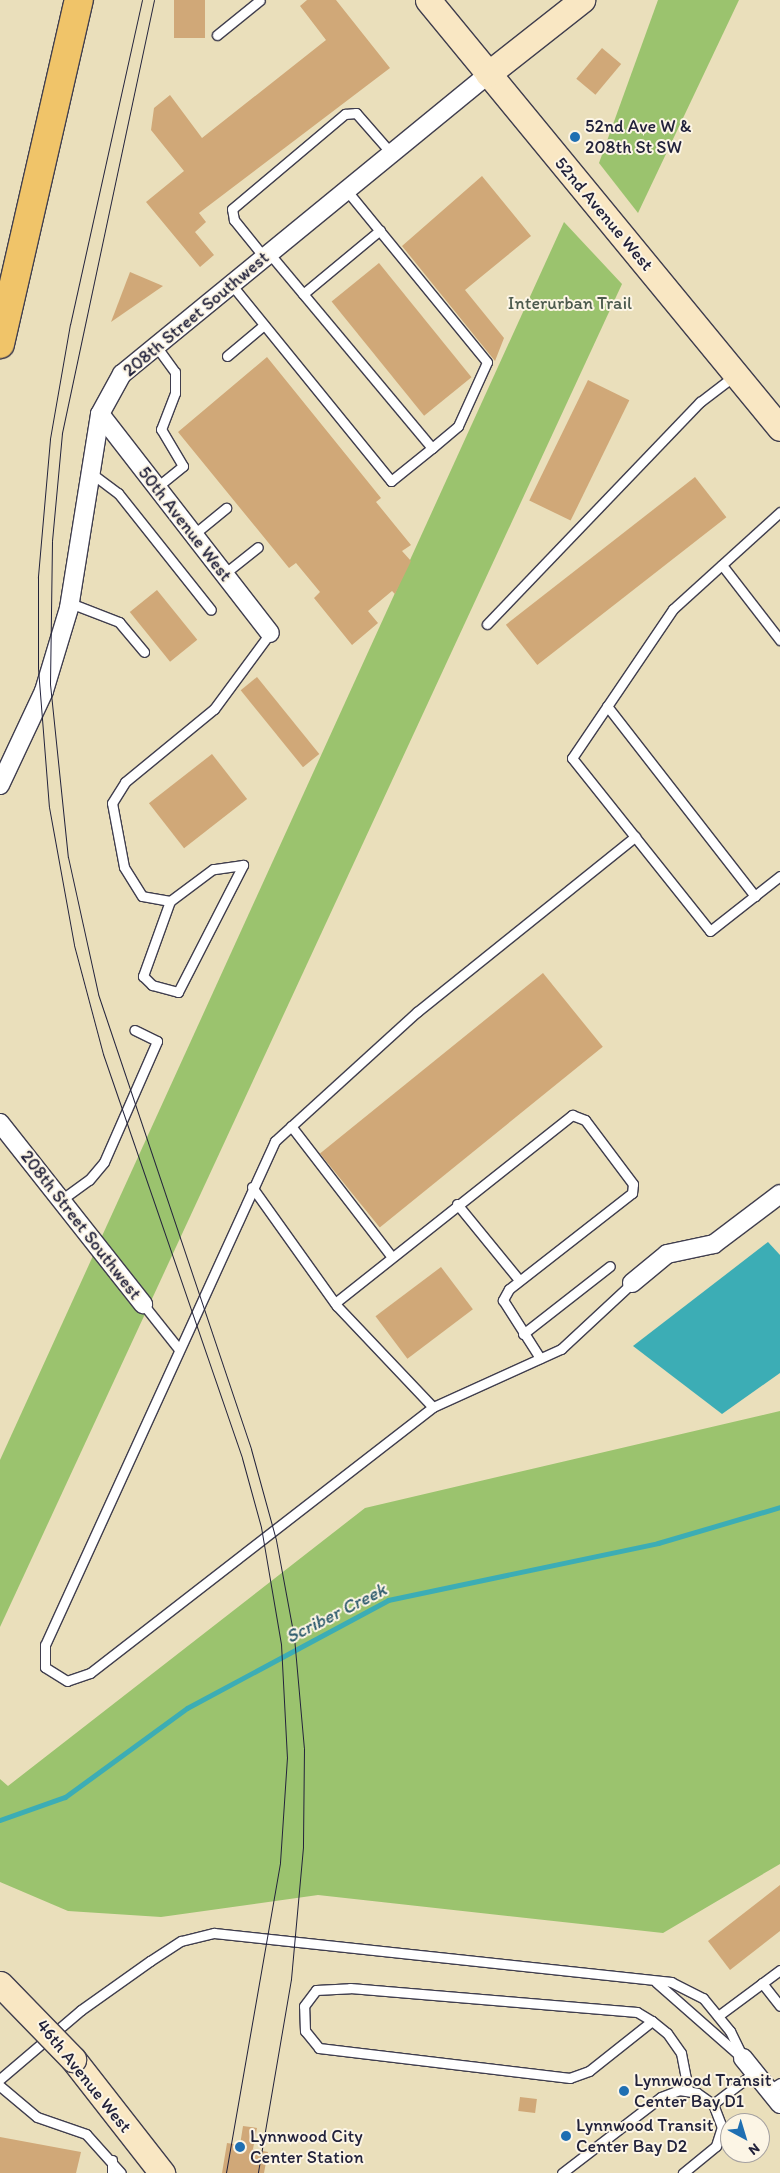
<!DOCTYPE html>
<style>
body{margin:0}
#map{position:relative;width:780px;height:2173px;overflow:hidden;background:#eadfbb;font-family:Itim,sans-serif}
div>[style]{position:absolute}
.green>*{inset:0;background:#9bc36e}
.water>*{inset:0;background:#3cadb5}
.stream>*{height:5px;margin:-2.5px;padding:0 2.5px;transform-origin:2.5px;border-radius:2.5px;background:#3cadb5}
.building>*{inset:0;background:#d0a878;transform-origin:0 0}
.roads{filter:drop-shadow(1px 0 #403e4e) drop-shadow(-1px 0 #403e4e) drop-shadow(0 1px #403e4e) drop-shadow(0 -1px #403e4e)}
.lane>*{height:9px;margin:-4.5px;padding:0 4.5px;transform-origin:4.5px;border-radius:4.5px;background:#fff}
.street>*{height:18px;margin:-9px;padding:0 9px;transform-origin:9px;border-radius:9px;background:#fff}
.secondary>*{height:25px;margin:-12.5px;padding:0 12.5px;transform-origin:12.5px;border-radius:12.5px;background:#f9e7c3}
.highway>*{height:28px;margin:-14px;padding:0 14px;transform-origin:14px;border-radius:14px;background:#f0c469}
.tram>*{height:1px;margin:-0.5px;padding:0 0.5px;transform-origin:0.5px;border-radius:0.5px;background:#22223b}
.bridges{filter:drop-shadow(1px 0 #403e4e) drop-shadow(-1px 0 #403e4e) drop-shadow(0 1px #403e4e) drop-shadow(0 -1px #403e4e)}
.secondary-bridge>*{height:25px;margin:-12.5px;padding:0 12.5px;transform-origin:12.5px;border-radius:12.5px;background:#f9e7c3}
.dots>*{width:14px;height:14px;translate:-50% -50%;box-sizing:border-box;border:2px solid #fcf5e5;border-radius:50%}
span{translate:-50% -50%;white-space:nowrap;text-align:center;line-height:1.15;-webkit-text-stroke:4px #fcf5e5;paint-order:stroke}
.poi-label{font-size:18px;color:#22223b}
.left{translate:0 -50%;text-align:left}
.street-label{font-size:18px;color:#22223b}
.park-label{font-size:18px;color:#4c5a4d}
.water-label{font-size:19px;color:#2c5a6c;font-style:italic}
.north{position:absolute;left:720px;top:2113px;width:50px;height:50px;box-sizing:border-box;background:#fcf5e5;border:1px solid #a5a1a1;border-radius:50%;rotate:141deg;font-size:14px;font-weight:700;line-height:20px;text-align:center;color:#22223b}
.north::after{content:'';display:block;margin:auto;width:18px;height:22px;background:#1f6fb2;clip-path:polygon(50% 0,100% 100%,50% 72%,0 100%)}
</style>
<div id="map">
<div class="green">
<div style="clip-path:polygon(658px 0,739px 0,638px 213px,599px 163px)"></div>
<div style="clip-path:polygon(564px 222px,622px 284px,0 1627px,0 1460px)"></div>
<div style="clip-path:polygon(780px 1411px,780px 1864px,663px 1933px,318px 1895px,161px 1917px,68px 1911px,0 1882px,0 1779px,8px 1786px,365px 1508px)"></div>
</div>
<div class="water">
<div style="clip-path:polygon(768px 1242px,780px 1255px,780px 1373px,722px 1414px,633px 1346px)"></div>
</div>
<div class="stream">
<div style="left:0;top:1820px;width:69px;rotate:-19.5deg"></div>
<div style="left:65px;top:1797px;width:151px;rotate:-36.1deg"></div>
<div style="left:187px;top:1708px;width:228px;rotate:-28.2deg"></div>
<div style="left:388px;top:1600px;width:276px;rotate:-11.9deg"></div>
<div style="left:658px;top:1543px;width:127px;rotate:-16.4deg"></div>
</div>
<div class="building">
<div style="left:174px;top:0;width:31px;height:38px"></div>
<div style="clip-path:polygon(307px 0,336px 0,390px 68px,199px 213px,206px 222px,195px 232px,214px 255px,200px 267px,146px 202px,184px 171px,151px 130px,154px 108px,170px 95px,202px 138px,326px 40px,300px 6px)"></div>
<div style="left:602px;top:48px;width:25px;height:40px;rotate:40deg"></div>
<div style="clip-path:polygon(482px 176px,531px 236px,465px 290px,504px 338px,495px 361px,402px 246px)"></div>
<div style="left:379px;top:263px;width:147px;height:61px;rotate:51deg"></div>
<div style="clip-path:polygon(130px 272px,163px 286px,111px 322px)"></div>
<div style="clip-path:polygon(267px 357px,381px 498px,376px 502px,411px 545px,402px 551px,411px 561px,395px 594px,392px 591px,368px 611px,378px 623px,352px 645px,314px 598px,320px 592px,296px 563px,289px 568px,178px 432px)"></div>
<div style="left:588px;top:380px;width:46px;height:134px;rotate:26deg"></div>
<div style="left:695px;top:477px;width:51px;height:240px;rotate:52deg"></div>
<div style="left:157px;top:590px;width:64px;height:35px;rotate:51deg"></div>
<div style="left:257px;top:677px;width:99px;height:21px;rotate:51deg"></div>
<div style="left:212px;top:754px;width:57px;height:80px;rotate:52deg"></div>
<div style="left:543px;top:973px;width:95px;height:287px;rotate:51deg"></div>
<div style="left:441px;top:1267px;width:53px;height:82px;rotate:53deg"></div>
<div style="clip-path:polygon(780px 1885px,780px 1931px,730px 1970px,708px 1941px)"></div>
<div style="left:520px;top:2097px;width:17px;height:14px;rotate:7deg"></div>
<div style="clip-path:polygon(243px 2126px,257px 2128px,253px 2149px,268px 2152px,264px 2173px,222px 2173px,227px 2143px,240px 2145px)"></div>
<div style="clip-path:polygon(0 2137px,81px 2152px,76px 2173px,0 2173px)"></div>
</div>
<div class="roads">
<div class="lane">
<div style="left:217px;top:35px;width:55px;rotate:-39.1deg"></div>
<div style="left:269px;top:253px;width:254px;rotate:50.1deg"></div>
<div style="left:264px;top:257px;width:48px;rotate:-129deg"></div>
<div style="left:234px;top:220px;width:11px;rotate:-100deg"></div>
<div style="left:232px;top:209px;width:148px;rotate:-40.1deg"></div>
<div style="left:345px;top:114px;width:11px;rotate:-5deg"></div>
<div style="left:356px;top:113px;width:53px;rotate:48.8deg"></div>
<div style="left:231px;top:284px;width:254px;rotate:50.9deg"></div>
<div style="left:391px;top:481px;width:53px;rotate:-38.8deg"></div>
<div style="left:432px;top:448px;width:34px;rotate:-40deg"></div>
<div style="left:458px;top:426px;width:70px;rotate:-65.6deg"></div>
<div style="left:487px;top:362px;width:222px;rotate:-129.3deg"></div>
<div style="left:303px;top:294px;width:100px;rotate:-39.7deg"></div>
<div style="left:156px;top:346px;width:32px;rotate:54deg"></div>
<div style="left:175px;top:372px;width:21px;rotate:90deg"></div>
<div style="left:175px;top:393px;width:39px;rotate:111deg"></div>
<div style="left:161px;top:429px;width:43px;rotate:59.3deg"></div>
<div style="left:183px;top:466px;width:33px;rotate:141deg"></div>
<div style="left:227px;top:356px;width:48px;rotate:-40deg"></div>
<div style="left:91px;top:473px;width:34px;rotate:37deg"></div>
<div style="left:118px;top:493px;width:149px;rotate:51.5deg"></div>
<div style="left:780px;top:512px;width:144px;rotate:137.8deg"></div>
<div style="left:673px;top:609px;width:180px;rotate:124.1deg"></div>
<div style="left:572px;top:758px;width:221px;rotate:51.4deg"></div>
<div style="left:710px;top:931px;width:89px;rotate:-38.2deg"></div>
<div style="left:193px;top:535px;width:43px;rotate:-39.3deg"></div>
<div style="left:722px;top:565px;width:95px;rotate:52.3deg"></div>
<div style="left:224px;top:574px;width:43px;rotate:-38.5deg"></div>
<div style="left:70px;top:603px;width:53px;rotate:21.2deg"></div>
<div style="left:119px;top:622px;width:39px;rotate:50deg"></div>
<div style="left:487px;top:624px;width:308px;rotate:-46.2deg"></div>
<div style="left:700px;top:402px;width:43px;rotate:-37.4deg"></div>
<div style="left:607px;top:706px;width:241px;rotate:52.1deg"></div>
<div style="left:170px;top:901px;width:80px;rotate:109.8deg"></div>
<div style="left:143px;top:976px;width:13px;rotate:45deg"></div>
<div style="left:152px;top:985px;width:27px;rotate:15deg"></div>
<div style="left:178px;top:992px;width:143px;rotate:-62.9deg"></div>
<div style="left:243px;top:865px;width:30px;rotate:172deg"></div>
<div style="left:213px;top:869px;width:54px;rotate:143.3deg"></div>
<div style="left:170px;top:901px;width:28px;rotate:-170deg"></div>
<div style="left:142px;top:896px;width:34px;rotate:-122deg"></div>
<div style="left:124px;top:867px;width:65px;rotate:-100.6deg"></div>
<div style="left:112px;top:803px;width:25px;rotate:-58deg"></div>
<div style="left:125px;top:782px;width:115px;rotate:-39.4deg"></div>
<div style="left:214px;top:709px;width:94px;rotate:-53.6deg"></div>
<div style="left:291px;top:1126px;width:165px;rotate:52.4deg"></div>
<div style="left:252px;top:1187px;width:146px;rotate:54.5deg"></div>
<div style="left:337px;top:1306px;width:139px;rotate:46.5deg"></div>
<div style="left:433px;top:1407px;width:141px;rotate:-24.4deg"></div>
<div style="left:561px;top:1349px;width:97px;rotate:-42.9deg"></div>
<div style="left:61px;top:1200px;width:34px;rotate:-36deg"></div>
<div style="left:89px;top:1180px;width:23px;rotate:-50deg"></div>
<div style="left:104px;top:1162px;width:132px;rotate:-66.3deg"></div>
<div style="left:157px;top:1041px;width:25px;rotate:-154deg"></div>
<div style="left:457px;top:1204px;width:98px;rotate:50.8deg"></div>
<div style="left:335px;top:1303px;width:303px;rotate:-38.4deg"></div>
<div style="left:572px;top:1115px;width:14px;rotate:21deg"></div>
<div style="left:585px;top:1120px;width:80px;rotate:53.1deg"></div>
<div style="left:633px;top:1184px;width:9px;rotate:96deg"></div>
<div style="left:632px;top:1193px;width:156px;rotate:142deg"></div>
<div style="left:509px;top:1289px;width:13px;rotate:119deg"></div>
<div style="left:503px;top:1300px;width:69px;rotate:57.5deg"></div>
<div style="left:143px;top:1304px;width:56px;rotate:51.5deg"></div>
<div style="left:523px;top:1334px;width:110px;rotate:-38deg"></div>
<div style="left:433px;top:1407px;width:434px;rotate:142.2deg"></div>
<div style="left:90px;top:1673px;width:24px;rotate:161deg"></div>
<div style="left:67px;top:1681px;width:26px;rotate:-148deg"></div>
<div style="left:45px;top:1667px;width:22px;rotate:-90deg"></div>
<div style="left:45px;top:1645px;width:554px;rotate:-65.47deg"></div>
<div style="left:275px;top:1141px;width:192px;rotate:-42.3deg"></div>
<div style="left:417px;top:1012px;width:280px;rotate:-38.8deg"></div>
<div style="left:656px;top:1982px;width:113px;rotate:41.4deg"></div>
<div style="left:762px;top:1983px;width:29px;rotate:52deg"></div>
<div style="left:718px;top:2016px;width:77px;rotate:-36.6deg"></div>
<div style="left:652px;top:2021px;width:80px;rotate:141.6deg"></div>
<div style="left:589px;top:2071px;width:20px;rotate:160deg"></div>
<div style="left:570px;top:2078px;width:253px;rotate:-173.2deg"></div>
<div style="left:319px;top:2048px;width:22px;rotate:-129deg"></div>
<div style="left:305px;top:2031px;width:25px;rotate:-92deg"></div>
<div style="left:304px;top:2006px;width:20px;rotate:-53deg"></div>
<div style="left:316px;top:1990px;width:34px;rotate:-3deg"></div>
<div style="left:350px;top:1988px;width:288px;rotate:4.8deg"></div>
<div style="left:637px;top:2012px;width:17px;rotate:31deg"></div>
<div style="left:652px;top:2021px;width:19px;rotate:39deg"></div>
<div style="left:667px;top:2033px;width:24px;rotate:55deg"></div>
<div style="left:681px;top:2053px;width:38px;rotate:79deg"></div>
<div style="left:0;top:2079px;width:106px;rotate:-40.4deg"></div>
<div style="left:81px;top:2010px;width:85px;rotate:-35.4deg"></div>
<div style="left:150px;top:1961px;width:37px;rotate:-33deg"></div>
<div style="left:181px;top:1941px;width:34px;rotate:-14deg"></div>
<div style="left:214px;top:1933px;width:460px;rotate:6.1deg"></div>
<div style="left:671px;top:1982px;width:36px;rotate:27deg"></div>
<div style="left:703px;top:1998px;width:43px;rotate:50.7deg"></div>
<div style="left:730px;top:2031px;width:30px;rotate:64deg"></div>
<div style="left:0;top:2086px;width:48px;rotate:40deg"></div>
<div style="left:37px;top:2117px;width:52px;rotate:19.1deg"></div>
<div style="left:86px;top:2134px;width:52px;rotate:48.1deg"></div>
<div style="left:769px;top:2090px;width:13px;rotate:-32deg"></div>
<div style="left:713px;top:2104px;width:53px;rotate:-37.3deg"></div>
<div style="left:112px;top:2173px;width:13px;rotate:-90deg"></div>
<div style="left:562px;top:2173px;width:125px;rotate:-37.5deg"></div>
<div style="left:661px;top:2097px;width:19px;rotate:-21deg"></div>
<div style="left:679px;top:2090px;width:18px;rotate:9deg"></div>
<div style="left:697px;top:2093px;width:19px;rotate:35deg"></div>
<div style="left:713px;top:2104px;width:25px;rotate:69deg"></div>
<div style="left:722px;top:2127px;width:20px;rotate:108deg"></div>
<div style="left:716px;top:2146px;width:43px;rotate:140.7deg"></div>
</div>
<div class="street">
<div style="left:100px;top:414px;width:277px;rotate:52.2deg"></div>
<div style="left:0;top:785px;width:104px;rotate:-64.9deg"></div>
<div style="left:44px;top:691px;width:87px;rotate:-73.2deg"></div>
<div style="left:69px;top:608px;width:196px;rotate:-80.9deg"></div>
<div style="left:100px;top:414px;width:46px;rotate:-61.2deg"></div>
<div style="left:122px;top:374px;width:473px;rotate:-39.3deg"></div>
<div style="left:0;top:1123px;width:231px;rotate:51.7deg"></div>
<div style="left:632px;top:1283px;width:45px;rotate:-39.6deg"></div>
<div style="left:667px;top:1254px;width:48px;rotate:-12deg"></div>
<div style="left:714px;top:1244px;width:83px;rotate:-37.1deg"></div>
<div style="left:743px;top:2058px;width:59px;rotate:51.2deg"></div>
</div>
<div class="secondary">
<div style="left:428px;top:0;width:554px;rotate:50.57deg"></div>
<div style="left:488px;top:74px;width:120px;rotate:-38.2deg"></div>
<div style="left:73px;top:2059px;width:145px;rotate:52deg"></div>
</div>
<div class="highway">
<div style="left:0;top:344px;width:353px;rotate:-77.1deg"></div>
</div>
</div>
<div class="tram">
<div style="left:142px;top:0;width:332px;rotate:102.5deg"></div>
<div style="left:70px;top:324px;width:117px;rotate:99.9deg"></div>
<div style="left:50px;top:439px;width:139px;rotate:95deg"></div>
<div style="left:38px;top:577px;width:91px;rotate:90deg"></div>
<div style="left:38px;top:668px;width:139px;rotate:85.5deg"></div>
<div style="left:49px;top:807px;width:140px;rotate:79.7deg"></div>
<div style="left:74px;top:945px;width:113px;rotate:75.1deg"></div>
<div style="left:103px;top:1054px;width:427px;rotate:71deg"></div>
<div style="left:242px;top:1458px;width:72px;rotate:74.6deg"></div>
<div style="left:261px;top:1527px;width:119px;rotate:80.3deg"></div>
<div style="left:281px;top:1644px;width:113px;rotate:87deg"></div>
<div style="left:287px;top:1757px;width:106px;rotate:93.8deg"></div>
<div style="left:280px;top:1863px;width:315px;rotate:99.9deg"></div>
<div style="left:154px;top:0;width:443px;rotate:102deg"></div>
<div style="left:62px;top:433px;width:108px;rotate:95.3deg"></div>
<div style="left:52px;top:541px;width:143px;rotate:90.8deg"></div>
<div style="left:50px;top:684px;width:174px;rotate:84.1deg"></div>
<div style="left:68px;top:857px;width:140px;rotate:77.6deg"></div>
<div style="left:98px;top:994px;width:480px;rotate:71.4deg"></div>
<div style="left:251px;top:1449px;width:94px;rotate:74.6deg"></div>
<div style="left:276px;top:1540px;width:99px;rotate:79.5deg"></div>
<div style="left:294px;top:1637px;width:111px;rotate:84.9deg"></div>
<div style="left:304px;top:1748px;width:99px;rotate:90.6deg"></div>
<div style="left:303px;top:1847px;width:133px;rotate:95.2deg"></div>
<div style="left:291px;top:1979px;width:197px;rotate:99.7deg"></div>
</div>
<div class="bridges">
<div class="secondary-bridge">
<div style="left:0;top:1984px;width:105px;rotate:45.8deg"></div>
</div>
</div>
<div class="dots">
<div style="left:575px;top:137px;background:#1f6fb2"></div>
<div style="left:624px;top:2091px;background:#1f6fb2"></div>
<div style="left:566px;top:2136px;background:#1f6fb2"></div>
<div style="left:240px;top:2147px;background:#1f6fb2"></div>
</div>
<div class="poi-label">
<span class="left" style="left:585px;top:137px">52nd Ave W &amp;<br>208th St SW</span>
<span class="left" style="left:634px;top:2091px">Lynnwood Transit<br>Center Bay D1</span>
<span class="left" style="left:576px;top:2136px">Lynnwood Transit<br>Center Bay D2</span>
<span class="left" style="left:250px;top:2147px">Lynnwood City<br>Center Station</span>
</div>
<div class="street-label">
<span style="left:604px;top:214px;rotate:50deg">52nd Avenue West</span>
<span style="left:196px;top:314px;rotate:-40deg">208th Street Southwest</span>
<span style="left:185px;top:524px;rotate:52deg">50th Avenue West</span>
<span style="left:81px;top:1225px;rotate:52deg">208th Street Southwest</span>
<span style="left:84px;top:2076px;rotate:51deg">46th Avenue West</span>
</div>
<div class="park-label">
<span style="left:570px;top:303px">Interurban Trail</span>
</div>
<div class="water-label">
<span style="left:336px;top:1613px;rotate:-27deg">Scriber Creek</span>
</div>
<div class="north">N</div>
</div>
